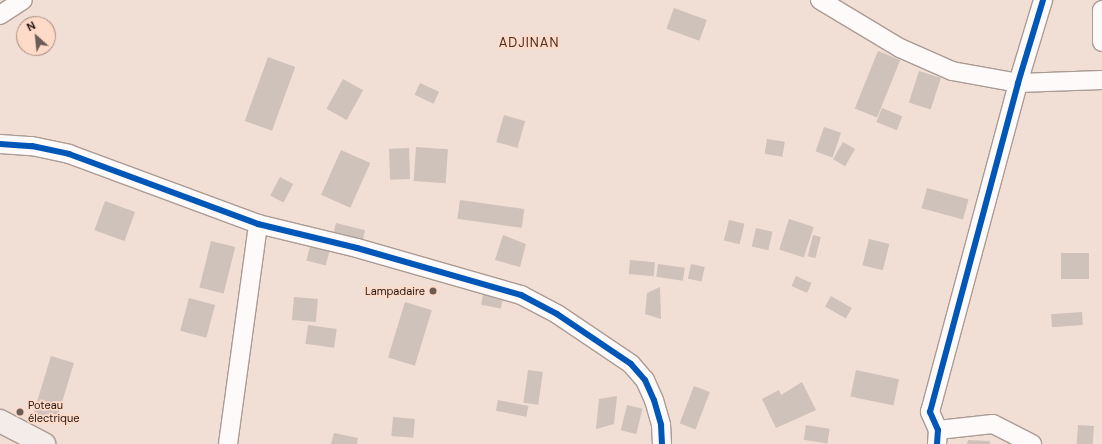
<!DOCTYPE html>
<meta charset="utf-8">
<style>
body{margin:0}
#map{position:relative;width:1102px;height:444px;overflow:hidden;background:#f1ded5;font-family:"DM Sans",sans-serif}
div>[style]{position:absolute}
.building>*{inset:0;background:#cfc2ba;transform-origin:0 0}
.roads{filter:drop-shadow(1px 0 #aa9b94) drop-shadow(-1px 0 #aa9b94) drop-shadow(0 1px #aa9b94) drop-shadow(0 -1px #aa9b94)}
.street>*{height:18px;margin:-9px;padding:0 9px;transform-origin:9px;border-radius:9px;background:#fdfaf9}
.primary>*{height:22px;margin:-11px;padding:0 11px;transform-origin:11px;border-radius:11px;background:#f4ece9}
.cycleway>*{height:6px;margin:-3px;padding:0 3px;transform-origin:3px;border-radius:3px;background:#0057b8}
.dots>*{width:11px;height:11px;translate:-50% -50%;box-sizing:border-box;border:2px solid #fedac8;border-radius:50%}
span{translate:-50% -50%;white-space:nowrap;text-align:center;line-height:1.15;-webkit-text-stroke:3.5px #fedac8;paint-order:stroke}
.poi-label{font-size:11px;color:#231710}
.right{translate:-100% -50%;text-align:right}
.left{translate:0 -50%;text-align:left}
.quarter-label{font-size:13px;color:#472d1e;letter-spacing:1px}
.north{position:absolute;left:16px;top:16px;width:40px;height:40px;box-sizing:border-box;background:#fedac8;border:1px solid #a68c7e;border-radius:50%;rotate:333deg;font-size:11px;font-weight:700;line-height:16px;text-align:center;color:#231710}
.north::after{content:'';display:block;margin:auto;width:14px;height:18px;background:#6b5d55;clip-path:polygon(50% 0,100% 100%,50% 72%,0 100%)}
</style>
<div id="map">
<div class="building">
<div style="left:674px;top:8px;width:35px;height:22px;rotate:20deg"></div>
<div style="left:878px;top:51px;width:24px;height:62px;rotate:22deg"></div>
<div style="left:268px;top:57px;width:29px;height:68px;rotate:20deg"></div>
<div style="left:919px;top:71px;width:23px;height:33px;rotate:18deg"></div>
<div style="left:343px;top:79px;width:23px;height:34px;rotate:29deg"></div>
<div style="left:420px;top:83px;width:21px;height:13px;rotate:25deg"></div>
<div style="left:882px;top:108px;width:22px;height:15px;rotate:22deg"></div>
<div style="left:504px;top:115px;width:22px;height:28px;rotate:16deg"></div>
<div style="left:824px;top:127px;width:18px;height:26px;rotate:19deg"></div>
<div style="left:767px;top:139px;width:18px;height:15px;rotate:9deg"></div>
<div style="left:843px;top:142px;width:14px;height:20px;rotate:30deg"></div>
<div style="left:416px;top:147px;width:32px;height:34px;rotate:4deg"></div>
<div style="left:409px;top:148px;width:31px;height:20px;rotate:88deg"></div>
<div style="left:341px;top:150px;width:32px;height:49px;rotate:24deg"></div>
<div style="left:280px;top:177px;width:15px;height:21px;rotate:28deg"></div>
<div style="left:927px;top:188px;width:43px;height:21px;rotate:15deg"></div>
<div style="left:460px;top:200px;width:65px;height:19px;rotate:8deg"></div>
<div style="left:105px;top:201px;width:32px;height:31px;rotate:20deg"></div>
<div style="left:789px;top:219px;width:26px;height:32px;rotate:18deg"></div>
<div style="left:729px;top:220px;width:16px;height:21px;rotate:14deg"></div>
<div style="left:336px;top:223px;width:30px;height:16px;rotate:14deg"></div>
<div style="left:756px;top:228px;width:17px;height:19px;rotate:13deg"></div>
<div style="clip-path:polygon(503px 235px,526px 244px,520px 267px,495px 260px)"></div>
<div style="left:813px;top:235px;width:8px;height:22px;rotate:14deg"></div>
<div style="left:869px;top:239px;width:21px;height:27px;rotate:14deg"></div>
<div style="left:211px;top:241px;width:25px;height:48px;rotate:14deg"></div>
<div style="left:311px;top:243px;width:20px;height:18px;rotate:15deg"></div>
<div style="left:1061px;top:253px;width:28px;height:26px"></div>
<div style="left:630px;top:260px;width:25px;height:14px;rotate:5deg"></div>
<div style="left:658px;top:264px;width:27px;height:13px;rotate:8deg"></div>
<div style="left:691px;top:264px;width:14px;height:15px;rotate:12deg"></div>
<div style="left:796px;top:276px;width:17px;height:11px;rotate:24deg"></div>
<div style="clip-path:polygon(660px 287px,661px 319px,645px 314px,647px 293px)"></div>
<div style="left:484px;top:290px;width:20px;height:15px;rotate:11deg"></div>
<div style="left:831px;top:296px;width:24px;height:12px;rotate:30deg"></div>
<div style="left:294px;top:297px;width:24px;height:23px;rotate:5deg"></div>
<div style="left:189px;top:298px;width:27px;height:34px;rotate:15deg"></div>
<div style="left:405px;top:302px;width:28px;height:58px;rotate:17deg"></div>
<div style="left:1082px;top:312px;width:13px;height:31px;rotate:86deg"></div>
<div style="left:308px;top:325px;width:29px;height:19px;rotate:8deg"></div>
<div style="left:51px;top:356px;width:24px;height:62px;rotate:17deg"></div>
<div style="left:528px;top:370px;width:15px;height:33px;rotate:8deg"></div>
<div style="left:856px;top:370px;width:44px;height:27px;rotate:12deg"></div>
<div style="clip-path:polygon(802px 382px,816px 410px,776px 428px,762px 399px,779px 390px,781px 395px)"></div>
<div style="left:694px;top:386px;width:17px;height:40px;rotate:21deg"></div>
<div style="clip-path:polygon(617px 396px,614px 424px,596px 429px,599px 399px)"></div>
<div style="left:498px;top:400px;width:31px;height:11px;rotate:11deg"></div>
<div style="left:627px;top:405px;width:16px;height:26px;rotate:14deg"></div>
<div style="left:393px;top:417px;width:22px;height:19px;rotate:5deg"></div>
<div style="left:806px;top:425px;width:24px;height:15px;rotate:9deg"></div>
<div style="left:1078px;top:425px;width:16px;height:19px;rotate:4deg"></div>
<div style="clip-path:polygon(334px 433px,358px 438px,357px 444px,331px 444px)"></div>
<div style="clip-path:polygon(968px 440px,990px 441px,990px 444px,967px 444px)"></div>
</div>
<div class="roads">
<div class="street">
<div style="left:820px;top:0;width:93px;rotate:31deg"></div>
<div style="left:900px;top:48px;width:57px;rotate:23.9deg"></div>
<div style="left:952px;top:71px;width:67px;rotate:10.3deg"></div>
<div style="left:1018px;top:83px;width:84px;rotate:-2deg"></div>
<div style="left:1102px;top:10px;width:32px;rotate:90deg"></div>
<div style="left:0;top:15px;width:27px;rotate:-33deg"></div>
<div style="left:0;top:144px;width:32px;rotate:4deg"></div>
<div style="left:32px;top:146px;width:38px;rotate:12deg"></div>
<div style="left:69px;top:154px;width:202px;rotate:20.3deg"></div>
<div style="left:258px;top:224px;width:102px;rotate:13.6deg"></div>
<div style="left:357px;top:248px;width:171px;rotate:16deg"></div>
<div style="left:521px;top:295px;width:41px;rotate:27.8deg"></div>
<div style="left:557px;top:314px;width:89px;rotate:34deg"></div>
<div style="left:631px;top:364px;width:21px;rotate:49deg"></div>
<div style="left:645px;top:380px;width:22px;rotate:66deg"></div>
<div style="left:654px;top:400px;width:26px;rotate:74deg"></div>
<div style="left:661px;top:425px;width:19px;rotate:87deg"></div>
<div style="left:938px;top:430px;width:55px;rotate:-6.2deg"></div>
<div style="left:993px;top:424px;width:44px;rotate:27.1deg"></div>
<div style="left:228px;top:444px;width:222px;rotate:-82.2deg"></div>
<div style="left:937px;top:444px;width:14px;rotate:-86deg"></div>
<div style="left:938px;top:430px;width:20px;rotate:-114deg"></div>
<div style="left:930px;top:412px;width:341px;rotate:-75deg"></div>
<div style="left:1018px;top:83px;width:87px;rotate:-73.2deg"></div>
</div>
<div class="primary">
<div style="left:0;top:421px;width:50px;rotate:27.6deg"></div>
</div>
</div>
<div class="cycleway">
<div style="left:0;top:144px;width:32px;rotate:4deg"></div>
<div style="left:32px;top:146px;width:38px;rotate:12deg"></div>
<div style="left:69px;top:154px;width:202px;rotate:20.3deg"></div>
<div style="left:258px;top:224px;width:102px;rotate:13.6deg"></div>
<div style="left:357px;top:248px;width:171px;rotate:16deg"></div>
<div style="left:521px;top:295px;width:41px;rotate:27.8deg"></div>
<div style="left:557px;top:314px;width:89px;rotate:34deg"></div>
<div style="left:631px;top:364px;width:21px;rotate:49deg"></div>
<div style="left:645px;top:380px;width:22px;rotate:66deg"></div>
<div style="left:654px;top:400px;width:26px;rotate:74deg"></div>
<div style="left:661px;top:425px;width:19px;rotate:87deg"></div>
<div style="left:937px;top:444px;width:14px;rotate:-86deg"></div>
<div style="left:938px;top:430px;width:20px;rotate:-114deg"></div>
<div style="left:930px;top:412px;width:341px;rotate:-75deg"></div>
<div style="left:1018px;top:83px;width:87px;rotate:-73.2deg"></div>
</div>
<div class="dots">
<div style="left:433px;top:291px;background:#6b5d55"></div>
<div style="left:20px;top:412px;background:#6b5d55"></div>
</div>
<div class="poi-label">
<span class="right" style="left:425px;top:291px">Lampadaire</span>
<span class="left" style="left:28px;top:412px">Poteau<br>électrique</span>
</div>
<div class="quarter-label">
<span style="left:529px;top:43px">ADJINAN</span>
</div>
<div class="north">N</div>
</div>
